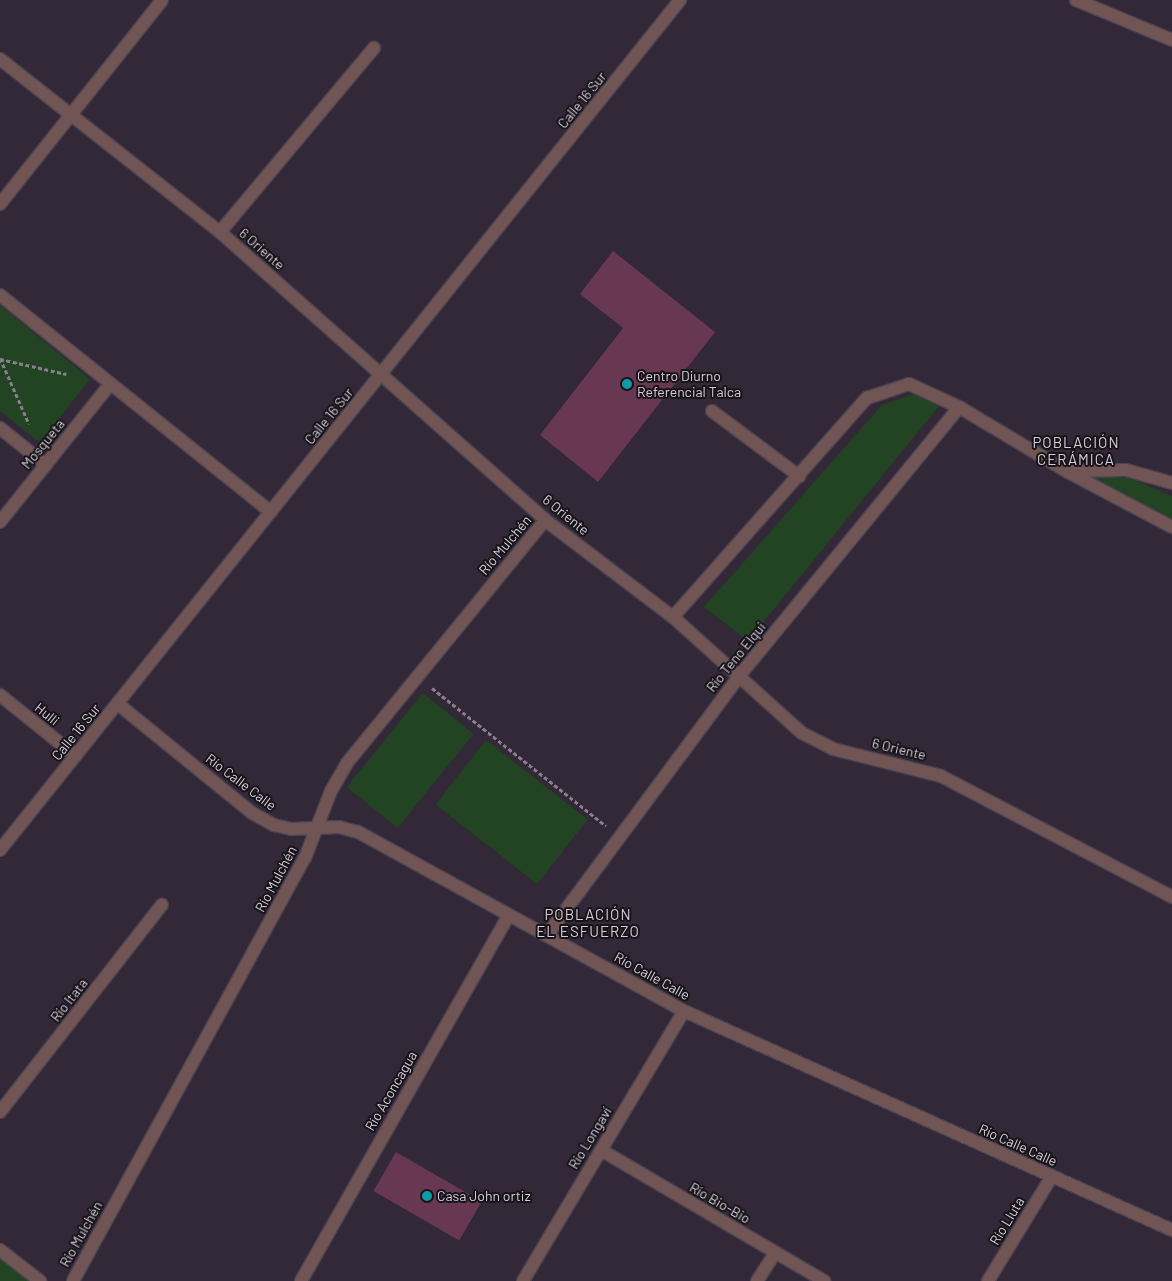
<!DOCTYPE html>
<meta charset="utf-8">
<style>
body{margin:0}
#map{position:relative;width:1172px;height:1281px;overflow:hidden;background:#322837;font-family:Barlow,sans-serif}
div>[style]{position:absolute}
.green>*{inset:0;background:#242;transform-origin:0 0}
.building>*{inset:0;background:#683751;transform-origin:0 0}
.path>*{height:3px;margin-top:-1.5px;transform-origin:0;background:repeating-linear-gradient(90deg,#887f8c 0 4px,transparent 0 6.5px)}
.roads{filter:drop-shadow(1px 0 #4c4351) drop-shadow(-1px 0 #4c4351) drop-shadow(0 1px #4c4351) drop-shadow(0 -1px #4c4351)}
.minor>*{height:12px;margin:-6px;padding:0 6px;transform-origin:6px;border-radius:6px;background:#705554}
.tertiary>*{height:12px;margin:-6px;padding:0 6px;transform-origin:6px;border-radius:6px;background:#705554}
.dots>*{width:14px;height:14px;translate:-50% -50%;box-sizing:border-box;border:2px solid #171319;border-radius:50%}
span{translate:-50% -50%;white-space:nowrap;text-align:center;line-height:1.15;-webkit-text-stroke:4px #171319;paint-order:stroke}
.street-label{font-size:14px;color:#d6cfd9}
.poi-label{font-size:14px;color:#d6cfd9}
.left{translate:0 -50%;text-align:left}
.neighbourhood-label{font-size:15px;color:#d6cfd9;letter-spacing:1px}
</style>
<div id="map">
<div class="green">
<div style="clip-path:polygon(0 305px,90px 379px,40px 443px,0 411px)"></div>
<div style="clip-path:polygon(913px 394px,939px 406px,748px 641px,704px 607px,882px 405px)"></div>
<div style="clip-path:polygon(1091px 477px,1129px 478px,1172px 496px,1172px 520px)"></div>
<div style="left:423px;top:693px;width:65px;height:121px;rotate:39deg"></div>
<div style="left:486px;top:740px;width:129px;height:82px;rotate:38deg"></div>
<div style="clip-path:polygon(0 1257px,31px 1281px,0 1281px)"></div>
</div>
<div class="building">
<div style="clip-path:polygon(613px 251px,715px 332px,598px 482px,540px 435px,623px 328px,580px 294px)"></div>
<div style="left:396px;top:1152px;width:99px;height:45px;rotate:30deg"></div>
</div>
<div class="path">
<div style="left:0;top:358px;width:72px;rotate:66.3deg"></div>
<div style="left:0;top:359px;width:68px;rotate:12.8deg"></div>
<div style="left:432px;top:688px;width:222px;rotate:38.4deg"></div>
</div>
<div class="roads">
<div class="minor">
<div style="left:1076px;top:0;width:104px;rotate:22.6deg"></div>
<div style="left:0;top:59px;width:280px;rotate:38.2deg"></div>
<div style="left:220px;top:232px;width:434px;rotate:41.5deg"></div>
<div style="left:545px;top:520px;width:161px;rotate:37.2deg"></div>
<div style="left:673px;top:617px;width:173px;rotate:42deg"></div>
<div style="left:802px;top:733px;width:35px;rotate:27deg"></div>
<div style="left:833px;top:749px;width:111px;rotate:14deg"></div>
<div style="left:941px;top:776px;width:261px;rotate:27.6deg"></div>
<div style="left:0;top:204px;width:260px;rotate:-51.5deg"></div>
<div style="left:220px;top:232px;width:240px;rotate:-50.1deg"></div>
<div style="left:0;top:295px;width:347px;rotate:38.7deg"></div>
<div style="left:712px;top:411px;width:109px;rotate:36.8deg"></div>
<div style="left:0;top:428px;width:59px;rotate:38.8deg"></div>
<div style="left:1071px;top:471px;width:55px;rotate:-1deg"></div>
<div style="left:1126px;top:470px;width:48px;rotate:15.8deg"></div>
<div style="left:0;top:522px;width:176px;rotate:-51.4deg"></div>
<div style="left:673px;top:617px;width:293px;rotate:-48.5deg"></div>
<div style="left:867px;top:398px;width:44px;rotate:-18.4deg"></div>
<div style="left:909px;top:384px;width:55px;rotate:24.7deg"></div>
<div style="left:959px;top:407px;width:127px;rotate:30.8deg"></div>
<div style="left:1068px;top:472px;width:118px;rotate:27.9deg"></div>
<div style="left:0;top:695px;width:97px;rotate:38.8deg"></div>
<div style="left:118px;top:704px;width:173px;rotate:39.1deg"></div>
<div style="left:252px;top:813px;width:25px;rotate:29deg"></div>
<div style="left:274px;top:825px;width:18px;rotate:13deg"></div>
<div style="left:292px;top:829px;width:47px;rotate:-2.4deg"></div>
<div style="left:339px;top:827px;width:20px;rotate:15deg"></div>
<div style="left:358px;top:832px;width:372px;rotate:28.8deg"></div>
<div style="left:684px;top:1011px;width:535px;rotate:24.17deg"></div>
<div style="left:547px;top:935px;width:324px;rotate:-53.4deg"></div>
<div style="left:740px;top:675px;width:346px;rotate:-50.7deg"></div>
<div style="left:0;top:1112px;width:263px;rotate:-52deg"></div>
<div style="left:601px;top:1150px;width:259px;rotate:30.4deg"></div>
<div style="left:73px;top:1281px;width:482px;rotate:-61.3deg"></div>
<div style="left:305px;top:858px;width:72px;rotate:-68.8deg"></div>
<div style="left:331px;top:791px;width:32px;rotate:-60deg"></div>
<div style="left:347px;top:763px;width:313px;rotate:-50.8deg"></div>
<div style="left:301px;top:1281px;width:420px;rotate:-60.4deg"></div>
<div style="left:523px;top:1281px;width:314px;rotate:-59.2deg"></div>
<div style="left:757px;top:1281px;width:33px;rotate:-57deg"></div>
<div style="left:988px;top:1281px;width:123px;rotate:-58.6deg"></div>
</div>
<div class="tertiary">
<div style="left:0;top:850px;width:1089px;rotate:-51.34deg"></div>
<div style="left:0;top:1250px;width:51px;rotate:37.8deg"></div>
</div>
</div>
<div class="dots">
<div style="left:627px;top:384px;background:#0f9aa8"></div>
<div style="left:427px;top:1196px;background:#0f9aa8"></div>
</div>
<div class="street-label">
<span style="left:582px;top:100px;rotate:-51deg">Calle 16 Sur</span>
<span style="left:262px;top:249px;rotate:41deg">6 Oriente</span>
<span style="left:329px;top:416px;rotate:-51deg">Calle 16 Sur</span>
<span style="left:43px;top:444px;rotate:-51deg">Mosqueta</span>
<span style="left:566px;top:515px;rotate:39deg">6 Oriente</span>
<span style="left:505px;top:545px;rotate:-50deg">Río Mulchén</span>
<span style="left:736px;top:657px;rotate:-51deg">Río Teno Elqui</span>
<span style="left:47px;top:714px;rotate:39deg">Hulli</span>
<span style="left:76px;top:732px;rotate:-51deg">Calle 16 Sur</span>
<span style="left:899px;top:749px;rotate:13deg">6 Oriente</span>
<span style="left:241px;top:782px;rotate:37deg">Río Calle Calle</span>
<span style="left:276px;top:879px;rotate:-62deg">Río Mulchén</span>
<span style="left:652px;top:976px;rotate:29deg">Río Calle Calle</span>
<span style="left:69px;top:1000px;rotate:-52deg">Río Itata</span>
<span style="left:391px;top:1091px;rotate:-60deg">Río Aconcagua</span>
<span style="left:590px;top:1138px;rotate:-59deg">Río Longaví</span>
<span style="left:1018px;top:1145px;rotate:24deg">Río Calle Calle</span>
<span style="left:720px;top:1203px;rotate:30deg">Río Bio-Bio</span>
<span style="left:1007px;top:1221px;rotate:-59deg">Río Lluta</span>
<span style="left:81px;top:1234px;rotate:-61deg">Río Mulchén</span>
</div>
<div class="poi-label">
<span class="left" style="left:637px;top:384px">Centro Diurno<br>Referencial Talca</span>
<span class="left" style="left:437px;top:1196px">Casa John ortiz</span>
</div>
<div class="neighbourhood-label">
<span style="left:1076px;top:451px">POBLACIÓN<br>CERÁMICA</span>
<span style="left:588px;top:923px">POBLACIÓN<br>EL ESFUERZO</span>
</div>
</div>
